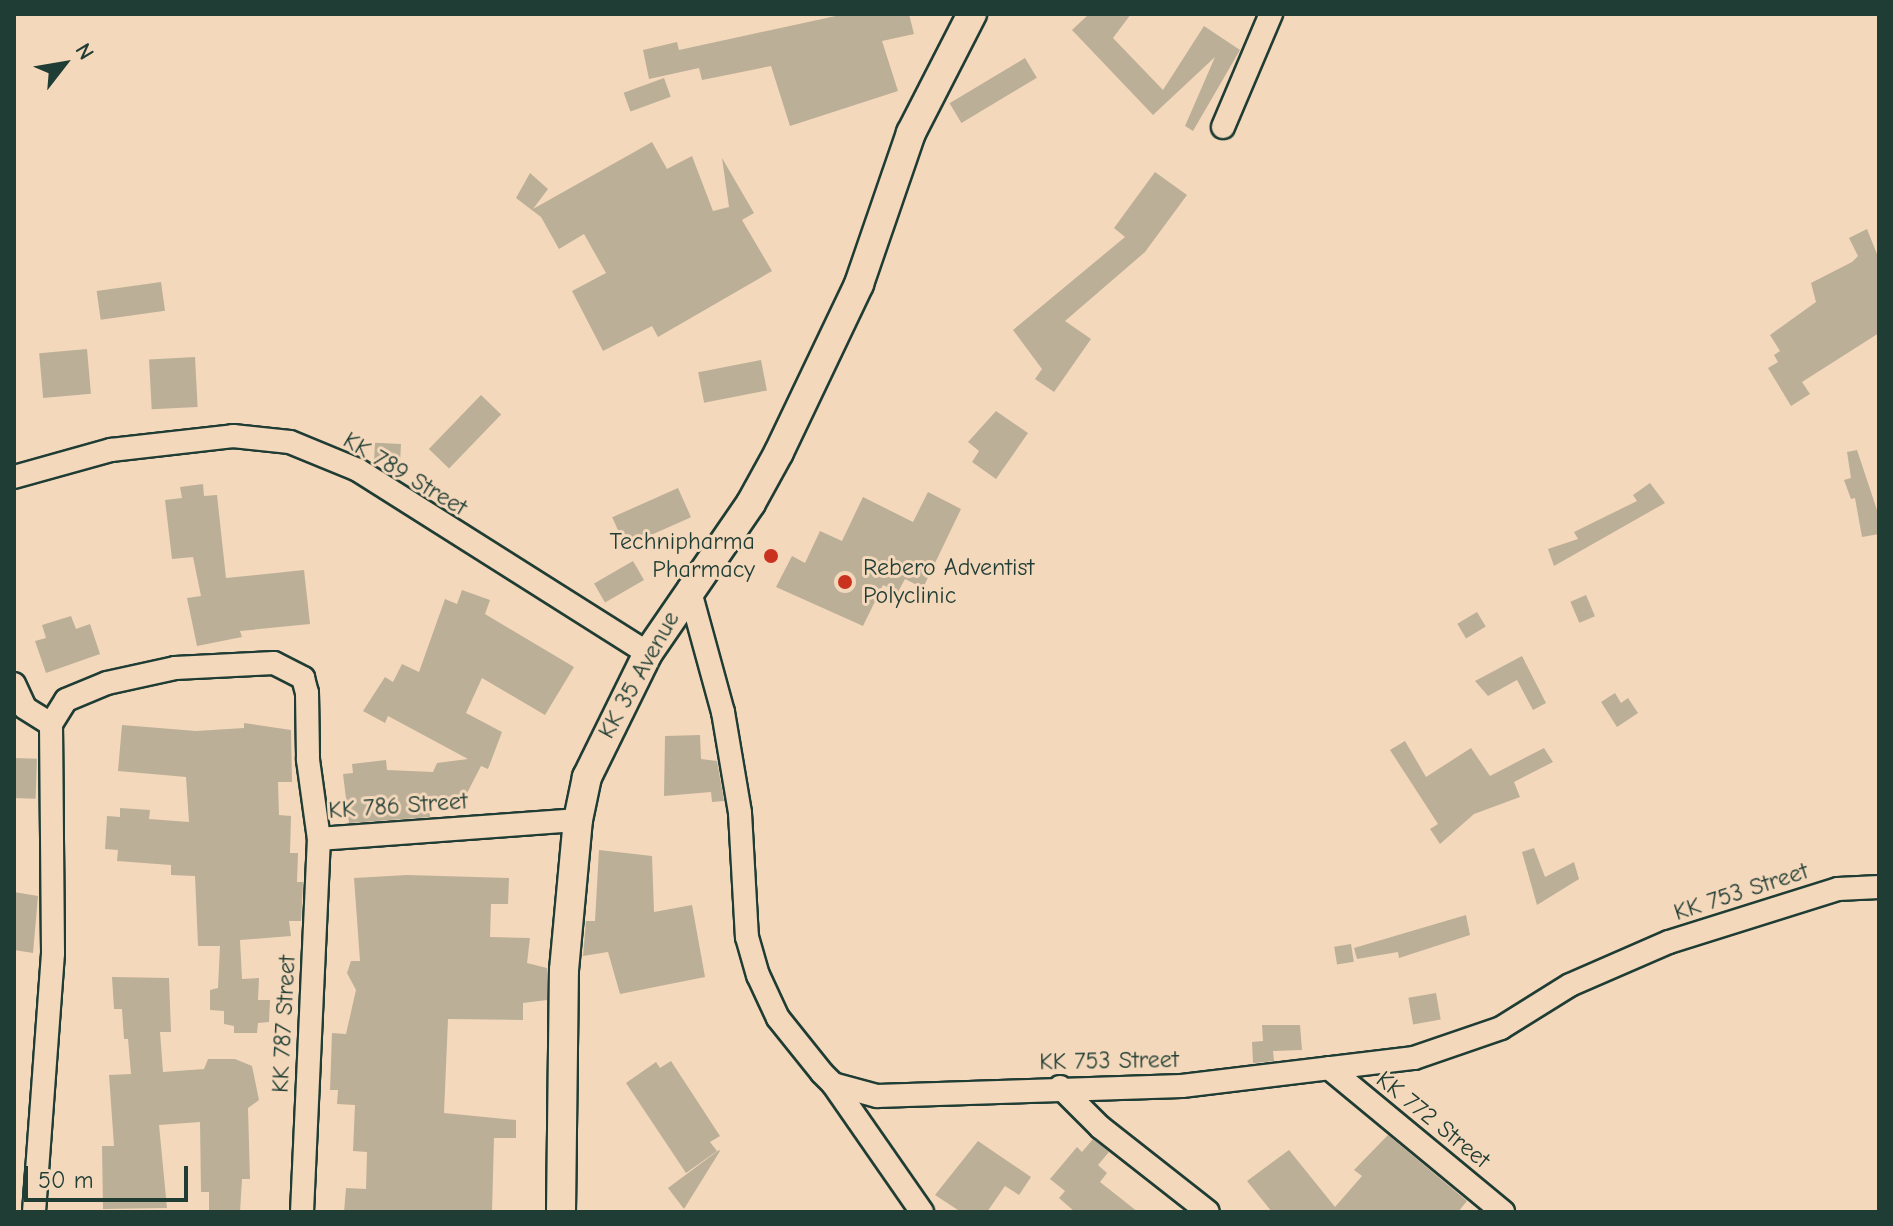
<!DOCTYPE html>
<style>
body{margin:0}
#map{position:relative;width:1893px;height:1226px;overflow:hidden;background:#f4d8bb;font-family:"Comic Neue",sans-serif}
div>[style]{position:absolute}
.building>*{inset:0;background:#bbaf98;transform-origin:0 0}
.roads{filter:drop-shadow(2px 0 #1f3d34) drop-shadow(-2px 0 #1f3d34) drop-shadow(0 2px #1f3d34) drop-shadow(0 -2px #1f3d34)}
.minor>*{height:22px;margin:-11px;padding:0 11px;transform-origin:11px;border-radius:11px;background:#f4d8bb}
.major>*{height:28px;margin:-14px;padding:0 14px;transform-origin:14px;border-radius:14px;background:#f4d8bb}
.dots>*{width:22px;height:22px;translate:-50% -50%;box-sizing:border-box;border:4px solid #f4d8bb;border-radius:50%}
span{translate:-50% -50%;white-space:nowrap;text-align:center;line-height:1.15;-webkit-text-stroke:6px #f4d8bb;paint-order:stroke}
.street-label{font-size:24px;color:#1f3d34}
.poi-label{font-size:24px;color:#1f3d34}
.right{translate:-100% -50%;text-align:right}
.left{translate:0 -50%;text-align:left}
.frame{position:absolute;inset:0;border:16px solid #1f3d34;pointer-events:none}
.north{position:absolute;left:24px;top:24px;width:80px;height:80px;-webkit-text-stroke:6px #f4d8bb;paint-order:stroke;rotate:59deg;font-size:22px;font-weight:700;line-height:32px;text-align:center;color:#1f3d34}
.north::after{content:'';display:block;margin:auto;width:28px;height:36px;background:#1f3d34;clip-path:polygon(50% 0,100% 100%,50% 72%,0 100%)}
.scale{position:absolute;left:24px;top:1166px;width:164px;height:36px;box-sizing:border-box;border:4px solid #1f3d34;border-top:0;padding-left:10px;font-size:24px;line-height:28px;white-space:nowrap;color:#1f3d34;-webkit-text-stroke:6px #f4d8bb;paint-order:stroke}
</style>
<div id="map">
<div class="building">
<div style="clip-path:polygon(845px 14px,909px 14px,914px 34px,882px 41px,898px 91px,790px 126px,771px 66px,702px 80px,699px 68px,649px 79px,643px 50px,677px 42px,679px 50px)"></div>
<div style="clip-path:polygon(1089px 14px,1131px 14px,1113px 38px,1163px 90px,1204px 26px,1240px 50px,1193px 131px,1185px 126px,1215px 57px,1153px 115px,1072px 30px)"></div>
<div style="left:1025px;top:58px;width:23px;height:88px;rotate:59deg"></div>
<div style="left:664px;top:78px;width:20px;height:43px;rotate:70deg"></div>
<div style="clip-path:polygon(652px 142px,667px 169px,692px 156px,713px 211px,729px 207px,722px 158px,754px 213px,742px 220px,772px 271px,658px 337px,652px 326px,603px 351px,572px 291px,606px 273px,584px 234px,559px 249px,541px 217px,516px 198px,530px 173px,548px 189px,533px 209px)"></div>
<div style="clip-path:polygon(1155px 172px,1187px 195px,1145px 252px,1065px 321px,1091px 339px,1054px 392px,1035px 379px,1042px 369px,1013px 330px,1125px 237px,1114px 228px)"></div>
<div style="clip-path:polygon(1867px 229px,1879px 259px,1879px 333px,1802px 382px,1810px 394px,1791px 406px,1768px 368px,1778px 362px,1774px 355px,1780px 351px,1770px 335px,1816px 302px,1811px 283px,1852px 262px,1858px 256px,1849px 238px)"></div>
<div style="left:161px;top:282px;width:29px;height:65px;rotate:82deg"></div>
<div style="left:87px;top:349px;width:45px;height:48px;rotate:85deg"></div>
<div style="left:195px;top:357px;width:50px;height:46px;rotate:87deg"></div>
<div style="left:761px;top:360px;width:31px;height:64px;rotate:79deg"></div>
<div style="left:481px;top:395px;width:28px;height:75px;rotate:44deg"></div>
<div style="clip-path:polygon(996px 411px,1028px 433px,996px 479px,972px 462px,979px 451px,968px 442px)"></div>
<div style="left:401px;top:444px;width:20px;height:26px;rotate:93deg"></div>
<div style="clip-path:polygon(1857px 450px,1879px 516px,1879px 534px,1862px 537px,1855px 498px,1851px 499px,1844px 480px,1851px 478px,1847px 452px)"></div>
<div style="clip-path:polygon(1650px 483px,1665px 503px,1554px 566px,1548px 549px,1578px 539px,1574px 532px,1637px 501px,1633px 495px)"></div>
<div style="clip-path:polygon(203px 484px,204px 496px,217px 495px,226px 578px,304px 570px,310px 624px,240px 631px,242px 637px,197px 646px,187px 598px,201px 596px,193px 557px,172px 559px,165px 500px,182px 498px,180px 487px)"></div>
<div style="left:678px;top:488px;width:32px;height:72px;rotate:66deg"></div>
<div style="clip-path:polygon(928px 492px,961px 509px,923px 588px,905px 579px,898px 592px,883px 585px,863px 626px,776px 587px,792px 556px,805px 563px,820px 531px,842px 541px,863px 497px,913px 522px)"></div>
<div style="left:633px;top:561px;width:22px;height:45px;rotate:60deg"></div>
<div style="clip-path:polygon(462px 590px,490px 600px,485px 614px,574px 667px,545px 715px,482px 678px,466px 713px,502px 732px,488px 769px,481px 766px,464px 799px,429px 799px,430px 817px,349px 823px,343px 774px,353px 773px,352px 764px,386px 760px,387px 770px,433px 772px,437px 763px,468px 759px,388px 716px,385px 723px,363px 711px,385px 677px,393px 682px,402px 664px,419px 672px,445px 599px,457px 604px)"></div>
<div style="left:1586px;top:595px;width:23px;height:17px;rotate:67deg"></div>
<div style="left:1477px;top:612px;width:17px;height:23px;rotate:59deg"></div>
<div style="clip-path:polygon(71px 616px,76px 629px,90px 624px,100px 654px,46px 673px,35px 641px,46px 638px,42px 625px)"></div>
<div style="clip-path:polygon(1522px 656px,1546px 703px,1533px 710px,1517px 680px,1488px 696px,1475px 681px)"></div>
<div style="clip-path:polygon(1615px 693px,1621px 703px,1628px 698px,1638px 713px,1617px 727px,1601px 702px)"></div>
<div style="clip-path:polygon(244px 723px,291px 730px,292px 782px,278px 782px,279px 815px,291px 816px,290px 853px,298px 853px,297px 882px,303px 882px,301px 921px,289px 921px,291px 936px,240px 940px,242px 979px,259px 978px,258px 1000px,270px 1000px,269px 1022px,258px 1023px,257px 1033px,234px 1033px,234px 1026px,224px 1024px,224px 1011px,210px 1010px,210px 990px,218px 988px,220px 946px,198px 946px,195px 876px,171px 875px,171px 865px,117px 861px,118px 850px,105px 849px,107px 816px,120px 817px,120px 808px,150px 810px,149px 819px,189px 822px,186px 777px,118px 771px,122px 725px,196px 731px,244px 728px)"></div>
<div style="clip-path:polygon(700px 735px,701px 759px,717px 761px,724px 801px,712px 802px,711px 792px,664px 796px,665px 736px)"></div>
<div style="clip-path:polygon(1405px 741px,1426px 777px,1471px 748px,1490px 776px,1544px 748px,1553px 762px,1514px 782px,1520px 797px,1474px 814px,1440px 844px,1430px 829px,1438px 824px,1390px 750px)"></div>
<div style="left:14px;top:758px;width:23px;height:40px;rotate:2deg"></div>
<div style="clip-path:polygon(1534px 848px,1545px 877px,1574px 862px,1579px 879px,1537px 905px,1522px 852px)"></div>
<div style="clip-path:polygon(599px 850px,652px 856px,654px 912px,692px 905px,705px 977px,620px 994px,608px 952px,583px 956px,586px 921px,595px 921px)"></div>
<div style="clip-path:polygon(407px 875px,509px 878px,508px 904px,491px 904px,490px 937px,530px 938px,527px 963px,547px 968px,547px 1000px,523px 1003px,523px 1020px,448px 1019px,444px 1113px,516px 1120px,516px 1138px,494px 1138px,492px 1212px,344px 1212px,346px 1188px,366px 1189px,367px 1152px,353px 1151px,355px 1105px,337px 1104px,338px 1090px,330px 1090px,332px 1033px,346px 1034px,356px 990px,347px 973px,351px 961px,360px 961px,354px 878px)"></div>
<div style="clip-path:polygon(14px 892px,38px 896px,33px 953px,14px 950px)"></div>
<div style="clip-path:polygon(1466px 915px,1470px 935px,1399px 958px,1398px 952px,1357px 959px,1354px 948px)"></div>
<div style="left:1351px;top:944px;width:18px;height:17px;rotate:81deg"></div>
<div style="clip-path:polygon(112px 977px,169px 978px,171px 1032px,160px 1032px,163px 1072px,204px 1069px,208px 1059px,235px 1059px,252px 1066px,259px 1100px,248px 1108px,250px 1179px,242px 1179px,240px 1212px,209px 1212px,209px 1192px,201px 1192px,200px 1122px,159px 1125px,167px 1208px,103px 1209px,102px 1146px,114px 1146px,109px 1075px,131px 1074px,128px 1039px,124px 1039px,122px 1009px,114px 1009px)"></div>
<div style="left:1436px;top:993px;width:27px;height:28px;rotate:80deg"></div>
<div style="clip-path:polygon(1262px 1025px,1300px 1025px,1302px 1050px,1273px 1051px,1274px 1061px,1253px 1063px,1252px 1042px,1263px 1041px)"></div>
<div style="clip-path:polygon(671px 1061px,720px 1136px,710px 1142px,717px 1151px,686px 1173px,626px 1083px,656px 1062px,660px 1068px)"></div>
<div style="clip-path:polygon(1388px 1135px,1467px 1201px,1458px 1212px,1272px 1212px,1247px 1181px,1289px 1150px,1335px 1207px,1362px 1176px,1354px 1170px)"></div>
<div style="clip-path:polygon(1093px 1139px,1109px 1152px,1098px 1165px,1107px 1173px,1100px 1182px,1138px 1212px,1075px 1212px,1059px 1198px,1065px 1191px,1050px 1179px,1077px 1147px,1082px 1152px)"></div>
<div style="clip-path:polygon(978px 1141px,1031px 1177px,1019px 1195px,1005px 1186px,987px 1212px,961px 1212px,935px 1195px)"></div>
<div style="clip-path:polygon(719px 1150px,720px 1151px,684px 1209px,668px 1188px)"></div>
</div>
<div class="roads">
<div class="minor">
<div style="left:1223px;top:127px;width:123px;rotate:-67deg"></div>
<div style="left:14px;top:477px;width:101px;rotate:-15.6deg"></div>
<div style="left:111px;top:450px;width:123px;rotate:-6.5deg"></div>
<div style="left:233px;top:436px;width:57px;rotate:6deg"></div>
<div style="left:290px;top:442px;width:74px;rotate:22.4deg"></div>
<div style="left:358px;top:470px;width:343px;rotate:32.3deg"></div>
<div style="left:689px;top:588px;width:129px;rotate:74.7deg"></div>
<div style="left:723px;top:712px;width:102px;rotate:80.4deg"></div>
<div style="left:740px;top:813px;width:124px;rotate:86.8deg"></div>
<div style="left:747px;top:937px;width:40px;rotate:74deg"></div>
<div style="left:758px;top:975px;width:47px;rotate:65.1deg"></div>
<div style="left:778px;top:1018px;width:70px;rotate:51.3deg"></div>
<div style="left:822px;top:1073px;width:16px;rotate:45deg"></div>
<div style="left:833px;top:1084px;width:46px;rotate:15.3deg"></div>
<div style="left:877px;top:1096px;width:305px;rotate:-1.9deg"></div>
<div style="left:1182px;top:1086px;width:234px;rotate:-6.9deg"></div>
<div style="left:1414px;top:1058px;width:92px;rotate:-19deg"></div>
<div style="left:1501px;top:1028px;width:81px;rotate:-31.9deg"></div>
<div style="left:1570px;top:985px;width:108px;rotate:-23.5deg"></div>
<div style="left:1669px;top:942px;width:177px;rotate:-17.4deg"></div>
<div style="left:1838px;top:889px;width:41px;rotate:-2.8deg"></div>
<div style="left:14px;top:684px;width:26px;rotate:65deg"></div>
<div style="left:25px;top:708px;width:31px;rotate:32deg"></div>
<div style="left:51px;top:724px;width:28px;rotate:-58deg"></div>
<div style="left:66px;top:700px;width:44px;rotate:-22.5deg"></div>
<div style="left:107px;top:683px;width:70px;rotate:-12.4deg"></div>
<div style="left:175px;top:668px;width:99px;rotate:-2.9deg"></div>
<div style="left:274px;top:663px;width:33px;rotate:27deg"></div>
<div style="left:303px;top:678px;width:16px;rotate:75deg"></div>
<div style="left:307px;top:693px;width:67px;rotate:89.1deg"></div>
<div style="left:308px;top:760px;width:80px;rotate:82.1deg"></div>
<div style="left:319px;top:839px;width:260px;rotate:-4.2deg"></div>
<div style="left:1329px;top:1068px;width:226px;rotate:39.6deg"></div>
<div style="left:833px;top:1084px;width:156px;rotate:55.2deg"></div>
<div style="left:1060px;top:1087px;width:57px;rotate:45deg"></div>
<div style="left:1100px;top:1127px;width:137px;rotate:38.2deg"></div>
<div style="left:34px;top:1212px;width:260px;rotate:-85.8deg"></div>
<div style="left:53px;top:953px;width:229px;rotate:-90.5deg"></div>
<div style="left:302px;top:1212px;width:373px;rotate:-87.4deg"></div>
</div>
<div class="major">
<div style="left:561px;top:1212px;width:242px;rotate:-89.3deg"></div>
<div style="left:564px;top:970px;width:151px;rotate:-84.7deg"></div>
<div style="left:578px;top:820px;width:44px;rotate:-78.2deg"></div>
<div style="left:587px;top:777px;width:138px;rotate:-63.8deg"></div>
<div style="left:648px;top:653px;width:182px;rotate:-55.5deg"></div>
<div style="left:751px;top:503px;width:58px;rotate:-61.2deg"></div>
<div style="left:779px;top:452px;width:186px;rotate:-64.5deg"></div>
<div style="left:859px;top:284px;width:160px;rotate:-71deg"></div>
<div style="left:911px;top:133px;width:134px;rotate:-62.9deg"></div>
</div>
</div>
<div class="dots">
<div style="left:771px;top:556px;background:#c8321e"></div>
<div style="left:845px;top:582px;background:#c8321e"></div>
</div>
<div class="street-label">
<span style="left:405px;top:474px;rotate:31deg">KK 789 Street</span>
<span style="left:639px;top:675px;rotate:-61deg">KK 35 Avenue</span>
<span style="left:398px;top:806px;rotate:-4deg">KK 786 Street</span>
<span style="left:1741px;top:892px;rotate:-18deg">KK 753 Street</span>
<span style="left:284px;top:1024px;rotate:-87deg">KK 787 Street</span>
<span style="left:1109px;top:1061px;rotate:-1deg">KK 753 Street</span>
<span style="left:1433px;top:1120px;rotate:39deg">KK 772 Street</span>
</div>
<div class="poi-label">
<span class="right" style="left:755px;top:556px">Technipharma<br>Pharmacy</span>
<span class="left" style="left:863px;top:582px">Rebero Adventist<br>Polyclinic</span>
</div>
<div class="frame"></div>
<div class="north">N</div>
<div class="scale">50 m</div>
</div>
